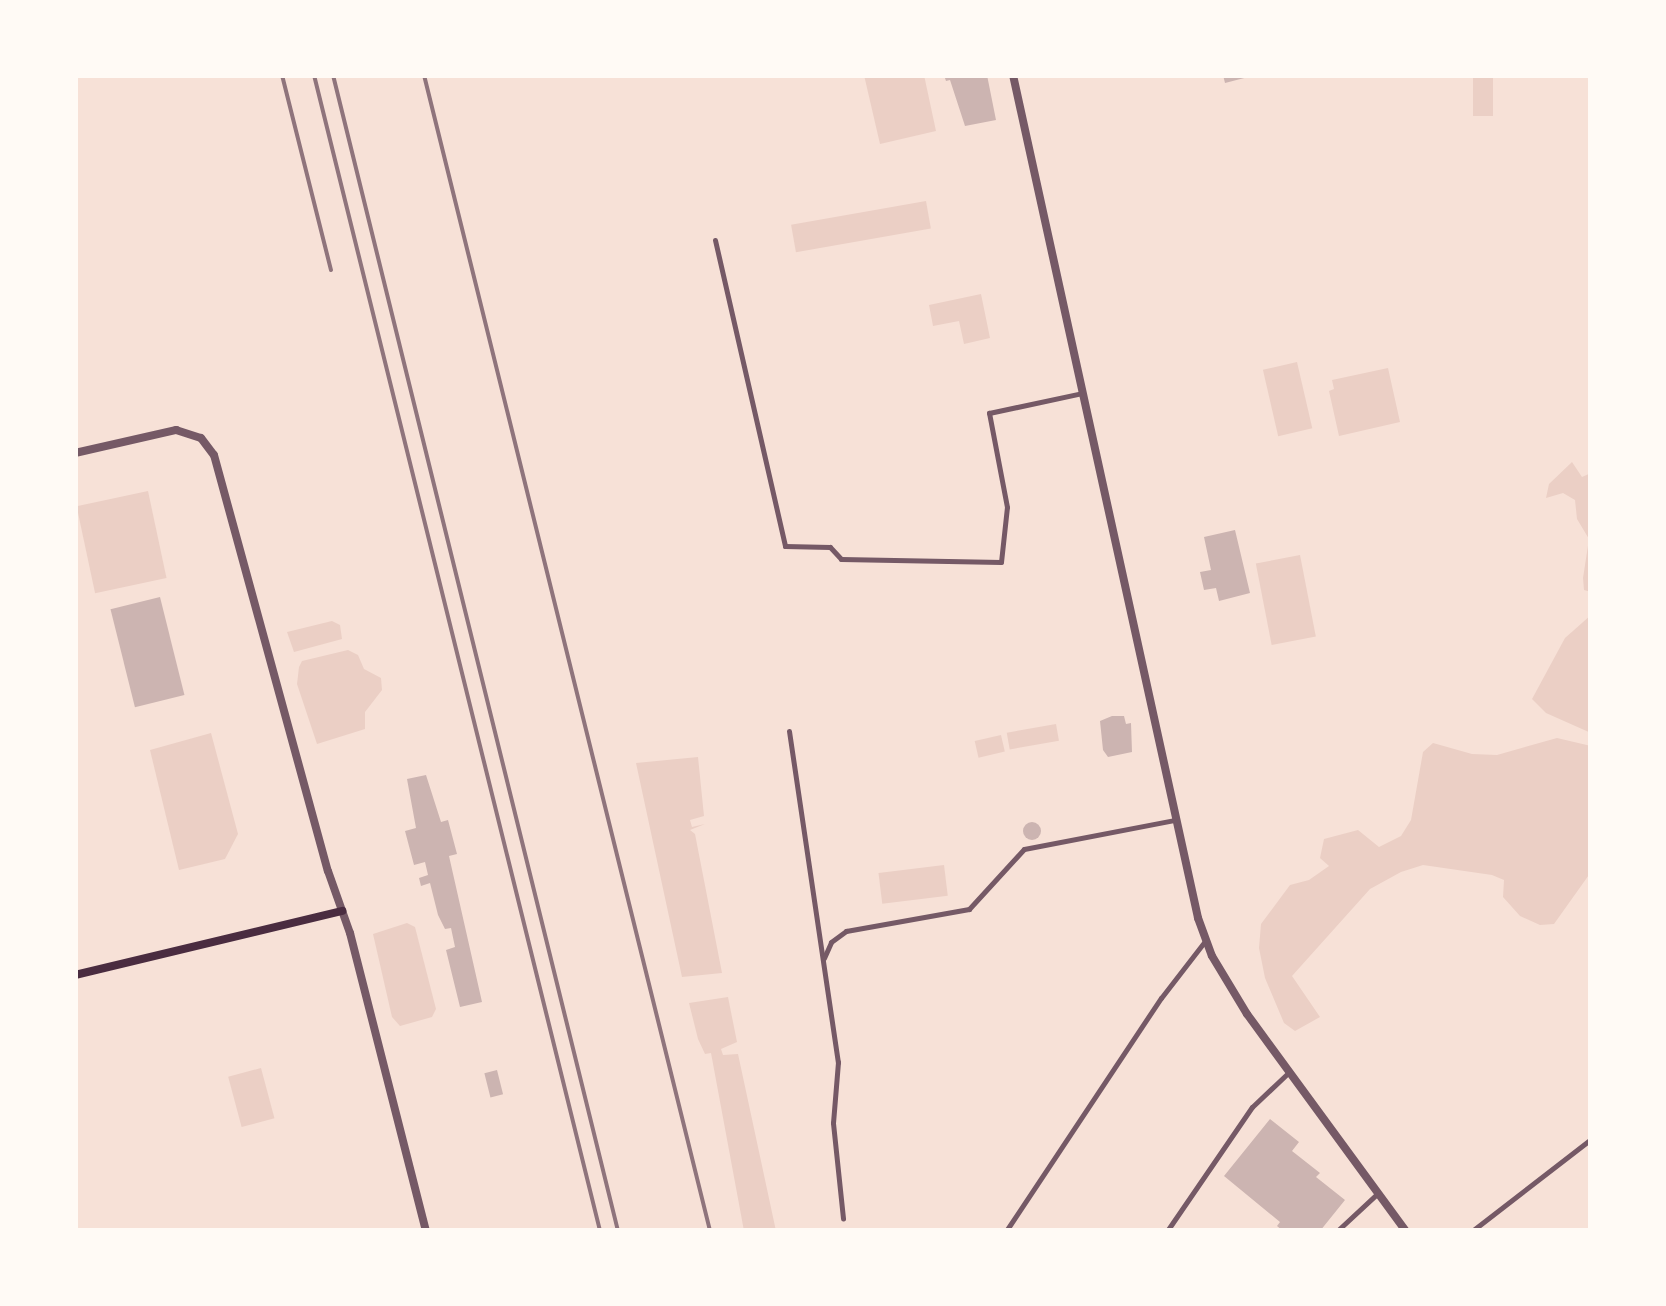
<!DOCTYPE html>
<style>
body{margin:0}
#map{position:relative;width:1666px;height:1306px;overflow:hidden;background:#f7e1d7;font-family:Barlow,sans-serif}
div>[style]{position:absolute}
.green>*{inset:0;background:#ebcfc5;transform-origin:0 0}
.building>*{inset:0;background:#ccb4b1;transform-origin:0 0}
.round{border-radius:50%}
.minor>*{height:5px;margin:-2.5px;padding:0 2.5px;transform-origin:2.5px;border-radius:2.5px;background:#755966}
.tertiary>*{height:8px;margin:-4px;padding:0 4px;transform-origin:4px;border-radius:4px;background:#755966}
.secondary>*{height:8px;margin:-4px;padding:0 4px;transform-origin:4px;border-radius:4px;background:#4a2c40}
.rail>*{height:4px;margin:-2px;padding:0 2px;transform-origin:2px;border-radius:2px;background:#8f747c}
span{translate:-50% -50%;white-space:nowrap;text-align:center;line-height:1.15;-webkit-text-stroke:8px #fffaf5;paint-order:stroke}
.frame{position:absolute;inset:0;border:78px solid #fffaf5;pointer-events:none}
</style>
<div id="map">
<div class="green">
<div style="clip-path:polygon(864px 75px,924px 75px,936px 131px,880px 144px)"></div>
<div style="left:1473px;top:75px;width:20px;height:41px"></div>
<div style="left:926px;top:201px;width:28px;height:137px;rotate:80deg"></div>
<div style="clip-path:polygon(981px 294px,990px 338px,964px 344px,959px 321px,933px 326px,929px 305px)"></div>
<div style="left:1297px;top:362px;width:68px;height:35px;rotate:77deg"></div>
<div style="clip-path:polygon(1388px 368px,1400px 422px,1339px 436px,1329px 391px,1334px 389px,1332px 380px)"></div>
<div style="clip-path:polygon(1572px 462px,1582px 477px,1591px 473px,1591px 592px,1584px 590px,1583px 578px,1589px 539px,1577px 519px,1575px 500px,1563px 493px,1546px 498px,1549px 484px)"></div>
<div style="left:148px;top:491px;width:89px;height:73px;rotate:78deg"></div>
<div style="left:1300px;top:555px;width:83px;height:45px;rotate:79deg"></div>
<div style="clip-path:polygon(1591px 615px,1591px 733px,1546px 713px,1532px 699px,1565px 638px)"></div>
<div style="clip-path:polygon(332px 621px,340px 625px,342px 639px,294px 652px,287px 632px)"></div>
<div style="clip-path:polygon(348px 650px,358px 655px,364px 669px,381px 678px,382px 690px,365px 712px,365px 729px,317px 744px,297px 684px,299px 667px,302px 661px)"></div>
<div style="left:1056px;top:724px;width:17px;height:50px;rotate:80deg"></div>
<div style="clip-path:polygon(211px 733px,238px 834px,225px 859px,179px 870px,150px 750px)"></div>
<div style="left:1001px;top:735px;width:17px;height:27px;rotate:77deg"></div>
<div style="clip-path:polygon(1557px 738px,1591px 746px,1591px 872px,1554px 924px,1540px 925px,1520px 916px,1503px 897px,1504px 880px,1492px 875px,1423px 865px,1401px 872px,1370px 889px,1292px 976px,1320px 1017px,1295px 1031px,1284px 1023px,1265px 978px,1259px 948px,1261px 924px,1290px 885px,1309px 880px,1329px 866px,1320px 858px,1324px 839px,1358px 830px,1379px 847px,1401px 836px,1411px 820px,1423px 752px,1433px 743px,1472px 754px,1497px 755px)"></div>
<div style="clip-path:polygon(698px 757px,704px 816px,690px 820px,692px 827px,705px 824px,690px 830px,695px 834px,722px 973px,682px 977px,636px 763px)"></div>
<div style="left:944px;top:865px;width:31px;height:66px;rotate:83deg"></div>
<div style="clip-path:polygon(407px 923px,415px 927px,436px 1009px,432px 1017px,400px 1026px,392px 1017px,373px 934px)"></div>
<div style="clip-path:polygon(728px 997px,737px 1042px,721px 1049px,723px 1055px,738px 1054px,776px 1231px,744px 1231px,711px 1053px,705px 1054px,698px 1039px,689px 1003px)"></div>
<div style="left:261px;top:1068px;width:52px;height:34px;rotate:75deg"></div>
</div>
<div class="building">
<div style="clip-path:polygon(944px 75px,987px 75px,996px 120px,965px 126px,950px 80px,946px 81px)"></div>
<div style="clip-path:polygon(1223px 75px,1251px 75px,1252px 76px,1225px 83px)"></div>
<div style="clip-path:polygon(1235px 530px,1250px 593px,1219px 601px,1216px 588px,1204px 590px,1200px 572px,1211px 570px,1204px 537px)"></div>
<div style="left:160px;top:597px;width:101px;height:51px;rotate:76deg"></div>
<div style="clip-path:polygon(1112px 716px,1124px 716px,1126px 724px,1131px 723px,1132px 752px,1108px 757px,1103px 750px,1100px 721px)"></div>
<div style="clip-path:polygon(426px 775px,441px 822px,448px 820px,457px 854px,449px 856px,482px 1002px,460px 1007px,446px 950px,455px 947px,451px 928px,445px 929px,438px 915px,430px 883px,421px 886px,419px 878px,428px 875px,425px 862px,414px 865px,405px 831px,416px 828px,407px 779px)"></div>
<div class="round" style="left:1023px;top:822px;width:18px;height:18px"></div>
<div style="left:497px;top:1070px;width:25px;height:13px;rotate:76deg"></div>
<div style="clip-path:polygon(1270px 1119px,1299px 1142px,1292px 1151px,1320px 1173px,1316px 1177px,1345px 1200px,1320px 1231px,1283px 1231px,1277px 1226px,1280px 1222px,1224px 1176px)"></div>
</div>
<div class="minor">
<div style="left:715px;top:240px;width:314px;rotate:77.1deg"></div>
<div style="left:785px;top:546px;width:45px;rotate:1.3deg"></div>
<div style="left:830px;top:547px;width:16px;rotate:47deg"></div>
<div style="left:841px;top:559px;width:160px;rotate:1.1deg"></div>
<div style="left:1001px;top:562px;width:55px;rotate:-83.8deg"></div>
<div style="left:1007px;top:507px;width:96px;rotate:-100.8deg"></div>
<div style="left:989px;top:413px;width:95px;rotate:-12.1deg"></div>
<div style="left:789px;top:731px;width:335px;rotate:81.6deg"></div>
<div style="left:838px;top:1062px;width:61px;rotate:94.7deg"></div>
<div style="left:833px;top:1123px;width:96px;rotate:84deg"></div>
<div style="left:824px;top:958px;width:17px;rotate:-66deg"></div>
<div style="left:831px;top:942px;width:19px;rotate:-36deg"></div>
<div style="left:846px;top:931px;width:125px;rotate:-10.1deg"></div>
<div style="left:969px;top:909px;width:81px;rotate:-47.5deg"></div>
<div style="left:1024px;top:849px;width:154px;rotate:-10.9deg"></div>
<div style="left:1006px;top:1231px;width:280px;rotate:-56.4deg"></div>
<div style="left:1161px;top:998px;width:72px;rotate:-52.3deg"></div>
<div style="left:1167px;top:1231px;width:150px;rotate:-55.6deg"></div>
<div style="left:1252px;top:1107px;width:51px;rotate:-43.4deg"></div>
<div style="left:1337px;top:1231px;width:56px;rotate:-42.8deg"></div>
<div style="left:1472px;top:1231px;width:150px;rotate:-37.7deg"></div>
</div>
<div class="tertiary">
<div style="left:1013px;top:75px;width:863px;rotate:77.62deg"></div>
<div style="left:1198px;top:918px;width:40px;rotate:69.8deg"></div>
<div style="left:1212px;top:956px;width:68px;rotate:58.9deg"></div>
<div style="left:1247px;top:1014px;width:269px;rotate:53.8deg"></div>
<div style="left:75px;top:453px;width:104px;rotate:-12.8deg"></div>
<div style="left:176px;top:430px;width:26px;rotate:18deg"></div>
<div style="left:201px;top:438px;width:21px;rotate:53deg"></div>
<div style="left:214px;top:455px;width:431px;rotate:74.7deg"></div>
<div style="left:328px;top:871px;width:66px;rotate:70.5deg"></div>
<div style="left:350px;top:933px;width:308px;rotate:75.7deg"></div>
</div>
<div class="secondary">
<div style="left:75px;top:975px;width:275px;rotate:-13.5deg"></div>
</div>
<div class="rail">
<div style="left:282px;top:75px;width:201px;rotate:75.9deg"></div>
<div style="left:314px;top:75px;width:1191px;rotate:76.1deg"></div>
<div style="left:333px;top:75px;width:1191px;rotate:76.15deg"></div>
<div style="left:424px;top:75px;width:1191px;rotate:76.1deg"></div>
</div>
<div class="frame"></div>
</div>
